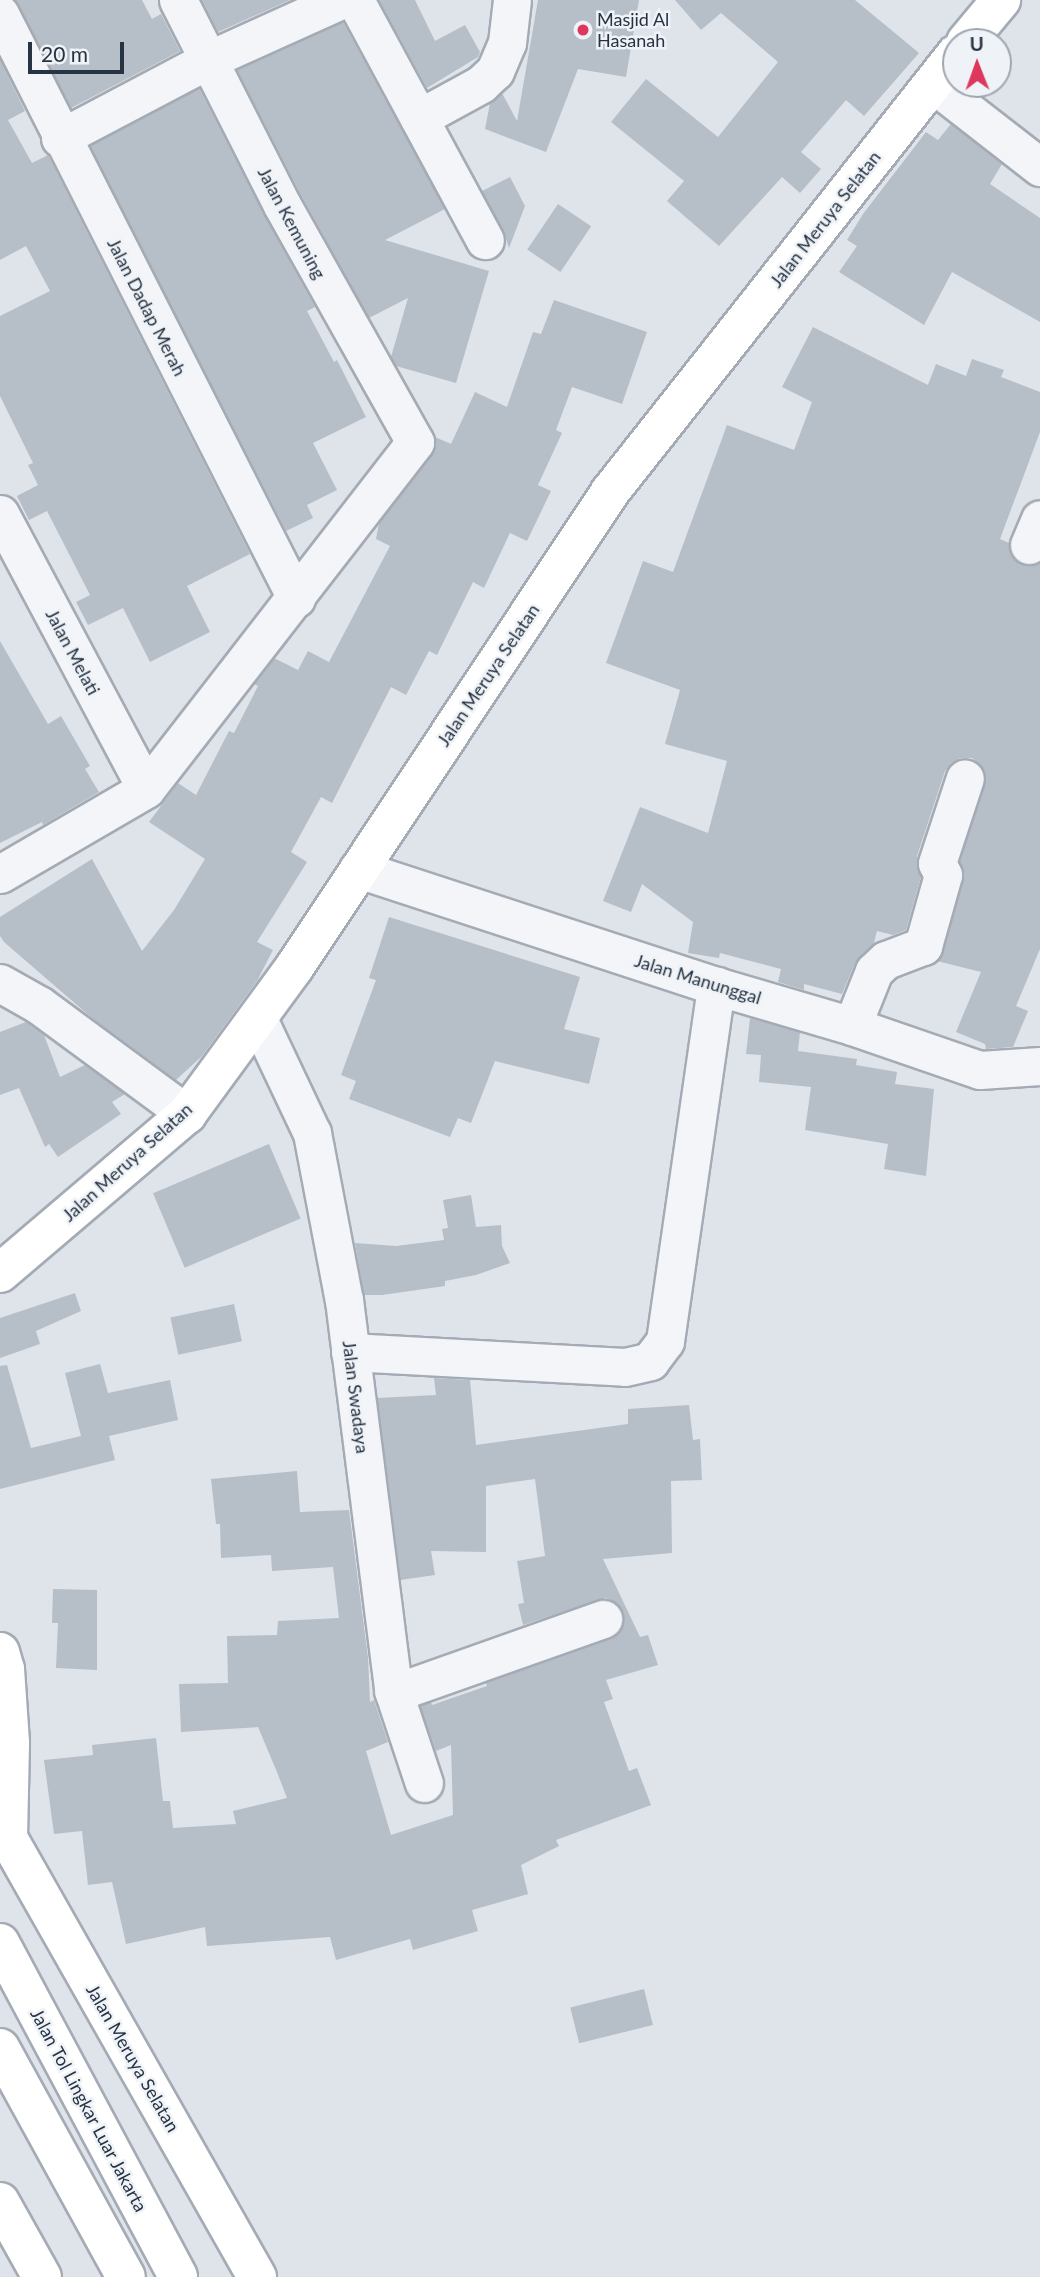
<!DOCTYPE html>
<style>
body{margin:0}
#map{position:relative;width:1040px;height:2277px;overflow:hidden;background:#dfe4ea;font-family:Lato,sans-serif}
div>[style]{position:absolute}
.building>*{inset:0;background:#b6bec8;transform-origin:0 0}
.roads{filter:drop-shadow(2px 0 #a4abb5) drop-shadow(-2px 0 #a4abb5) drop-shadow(0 2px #a4abb5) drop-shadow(0 -2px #a4abb5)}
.minor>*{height:37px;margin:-18.5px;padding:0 18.5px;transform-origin:18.5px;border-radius:18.5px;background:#f3f5f8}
.major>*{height:38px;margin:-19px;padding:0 19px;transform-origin:19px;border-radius:19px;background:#fff}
.highway>*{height:38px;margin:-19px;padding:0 19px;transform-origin:19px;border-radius:19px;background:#fff}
.dots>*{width:19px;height:19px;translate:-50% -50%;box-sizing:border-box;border:4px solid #eff3f7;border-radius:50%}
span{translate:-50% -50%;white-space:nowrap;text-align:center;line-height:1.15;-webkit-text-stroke:5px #eff3f7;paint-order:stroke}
.poi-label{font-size:18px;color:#263343}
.left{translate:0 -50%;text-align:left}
.street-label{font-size:18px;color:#263343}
.north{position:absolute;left:942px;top:28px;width:70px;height:70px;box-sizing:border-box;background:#eff3f7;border:2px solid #9fa6af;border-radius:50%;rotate:359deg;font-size:19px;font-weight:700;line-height:28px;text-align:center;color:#263343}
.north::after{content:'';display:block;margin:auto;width:24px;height:32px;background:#dd375c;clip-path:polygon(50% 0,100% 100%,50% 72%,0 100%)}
.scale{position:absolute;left:28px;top:42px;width:96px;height:32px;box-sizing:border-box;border:4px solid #263343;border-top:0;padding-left:9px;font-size:21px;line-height:24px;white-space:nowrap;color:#263343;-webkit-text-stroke:5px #eff3f7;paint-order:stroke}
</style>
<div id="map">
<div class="building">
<div style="clip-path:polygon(15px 0,142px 0,152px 19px,161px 14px,180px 51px,71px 108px)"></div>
<div style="clip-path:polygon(202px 0,290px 0,218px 32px)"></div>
<div style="clip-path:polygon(379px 0,415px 0,435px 41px,465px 25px,480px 52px,478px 57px,427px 88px)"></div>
<div style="clip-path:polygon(538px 0,639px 0,626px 77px,578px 69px,546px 152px,485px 129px,490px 103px,502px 93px,517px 121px)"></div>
<div style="clip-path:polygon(675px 0,855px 0,919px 53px,864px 116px,846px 100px,801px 152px,821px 169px,800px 193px,782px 177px,719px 246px,667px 201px,684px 181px,611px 122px,646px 79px,718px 137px,778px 62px,721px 13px,701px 30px)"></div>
<div style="clip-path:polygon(343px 22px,445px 209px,385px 240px,489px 271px,456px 383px,396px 366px,391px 357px,408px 298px,369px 318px,301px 195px,237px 70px)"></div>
<div style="clip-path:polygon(0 60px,25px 111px,8px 120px,32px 163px,48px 155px,250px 554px,187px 586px,210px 632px,150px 662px,123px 608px,88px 625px,76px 602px,90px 595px,47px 511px,29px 520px,17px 496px,38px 485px,28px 465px,33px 463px,0 396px,0 316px,50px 291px,26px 246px,0 260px)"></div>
<div style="clip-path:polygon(199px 88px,264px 215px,315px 307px,307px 311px,334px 362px,337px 360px,366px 417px,313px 443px,337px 490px,307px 505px,313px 518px,286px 531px,90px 146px)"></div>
<div style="clip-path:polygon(951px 124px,1002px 164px,990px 184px,1040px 218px,1040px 322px,952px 272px,924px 325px,839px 272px,857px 246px,847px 240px,863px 214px,926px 132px,938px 140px)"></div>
<div style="clip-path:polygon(510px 177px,525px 206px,509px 248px,503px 230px,482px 191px)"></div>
<div style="left:558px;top:204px;width:40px;height:55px;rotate:34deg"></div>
<div style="clip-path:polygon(554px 300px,647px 332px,622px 404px,572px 387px,556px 430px,562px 433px,538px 485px,551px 491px,527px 541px,510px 533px,484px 588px,473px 582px,437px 655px,429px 651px,406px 695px,391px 687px,332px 803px,321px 797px,291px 852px,307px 862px,257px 942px,273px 950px,257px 981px,202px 1056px,176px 1080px,92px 1018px,4px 942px,0 936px,0 917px,92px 859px,142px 951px,174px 910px,205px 859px,149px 822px,178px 783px,196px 795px,229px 731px,234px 733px,258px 686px,254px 684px,274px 658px,298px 670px,308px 651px,329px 662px,390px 546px,376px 539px,379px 523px,432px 455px,435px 437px,451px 444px,475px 392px,507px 407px,533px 332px,541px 334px)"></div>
<div style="clip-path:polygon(813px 327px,928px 385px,936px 364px,966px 376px,972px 359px,1004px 370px,1001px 377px,1040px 392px,1040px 432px,1000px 539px,1009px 543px,1012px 557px,1020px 564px,1031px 566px,1040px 563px,1040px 949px,1016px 1006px,1028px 1011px,1013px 1047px,986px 1049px,985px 1044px,956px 1032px,981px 972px,937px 961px,943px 952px,963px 881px,960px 861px,985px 784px,985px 773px,981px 765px,972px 758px,960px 758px,951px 763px,945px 771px,917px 856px,921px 877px,906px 930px,893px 935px,877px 931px,874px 943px,855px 963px,842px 994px,804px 984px,804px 990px,778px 982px,781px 969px,720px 953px,719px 958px,688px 953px,693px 922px,642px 884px,631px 912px,603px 901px,640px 807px,708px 833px,727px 761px,665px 744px,680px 690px,606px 663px,643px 561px,673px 572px,727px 425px,794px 450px,812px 402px,782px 387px)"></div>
<div style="clip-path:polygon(0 641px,48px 724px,61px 716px,90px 766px,85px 769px,99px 792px,43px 825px,42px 822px,0 843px)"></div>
<div style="clip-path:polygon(389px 917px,580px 977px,564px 1029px,600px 1038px,589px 1084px,495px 1061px,471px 1123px,458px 1118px,450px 1137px,349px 1099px,356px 1081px,341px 1075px,376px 980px,369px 978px)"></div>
<div style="clip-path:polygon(750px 1018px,800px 1032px,798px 1051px,857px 1059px,856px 1065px,897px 1072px,895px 1084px,934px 1089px,926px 1176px,884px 1169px,888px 1144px,805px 1130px,811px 1087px,759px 1082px,761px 1055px,746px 1054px)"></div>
<div style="clip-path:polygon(26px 1022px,44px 1035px,60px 1077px,85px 1065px,125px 1094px,112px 1102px,121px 1114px,58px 1157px,49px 1144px,45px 1147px,19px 1088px,0 1095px,0 1032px)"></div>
<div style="left:269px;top:1144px;width:81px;height:126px;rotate:67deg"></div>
<div style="clip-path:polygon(471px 1195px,476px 1227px,501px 1225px,502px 1246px,510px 1263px,476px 1275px,445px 1281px,445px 1286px,382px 1295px,364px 1295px,355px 1243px,396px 1246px,444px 1240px,442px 1229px,448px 1228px,443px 1200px)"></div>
<div style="clip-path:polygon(75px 1293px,81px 1311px,36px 1331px,40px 1344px,0 1358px,0 1318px)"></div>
<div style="left:234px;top:1304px;width:38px;height:65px;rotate:78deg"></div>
<div style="clip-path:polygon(100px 1364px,108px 1393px,170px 1380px,178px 1420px,109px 1436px,115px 1460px,0 1489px,0 1366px,7px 1365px,31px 1448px,81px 1436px,65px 1373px)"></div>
<div style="clip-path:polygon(434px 1378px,470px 1380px,476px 1445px,628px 1424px,628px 1409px,689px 1405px,693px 1440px,700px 1439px,702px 1480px,671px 1481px,672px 1553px,603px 1559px,640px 1637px,648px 1635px,658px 1665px,606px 1680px,613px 1699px,604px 1702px,629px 1771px,637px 1768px,651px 1805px,556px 1840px,559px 1846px,521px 1865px,528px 1894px,472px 1910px,478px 1931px,413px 1950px,410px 1939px,336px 1960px,330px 1937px,207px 1946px,205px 1927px,126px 1944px,112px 1882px,88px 1885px,82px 1831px,54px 1834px,44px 1760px,93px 1755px,92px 1745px,156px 1738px,163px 1801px,170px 1801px,173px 1828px,236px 1824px,233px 1811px,287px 1798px,277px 1772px,258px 1727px,181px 1732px,179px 1684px,228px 1683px,227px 1636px,277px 1635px,278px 1621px,339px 1618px,333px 1567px,272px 1571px,271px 1555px,221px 1558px,220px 1524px,216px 1524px,211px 1479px,297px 1471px,300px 1512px,349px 1510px,368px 1658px,370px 1702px,374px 1700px,388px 1742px,366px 1751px,391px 1835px,453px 1815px,451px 1745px,436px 1751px,420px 1706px,431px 1702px,432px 1705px,487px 1686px,486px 1683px,610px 1639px,619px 1632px,624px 1622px,622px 1611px,616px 1603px,606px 1598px,523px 1625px,518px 1604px,524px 1603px,517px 1561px,545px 1556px,535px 1479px,486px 1486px,486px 1552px,431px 1551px,435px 1575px,400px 1580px,377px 1398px,436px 1395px)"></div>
<div style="clip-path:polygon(53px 1589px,97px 1590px,97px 1670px,56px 1668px,58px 1623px,52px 1623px)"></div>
<div style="left:644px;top:1989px;width:37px;height:76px;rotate:76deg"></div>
</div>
<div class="roads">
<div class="minor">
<div style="left:355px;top:0;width:273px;rotate:61.6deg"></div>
<div style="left:0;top:14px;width:655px;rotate:63.12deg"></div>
<div style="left:932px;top:83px;width:137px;rotate:37.9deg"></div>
<div style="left:419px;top:118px;width:71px;rotate:-28.7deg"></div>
<div style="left:481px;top:84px;width:19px;rotate:-43deg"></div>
<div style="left:495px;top:71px;width:30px;rotate:-67deg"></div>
<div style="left:507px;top:43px;width:43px;rotate:-83.4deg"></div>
<div style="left:60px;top:138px;width:167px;rotate:-27.8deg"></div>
<div style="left:208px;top:60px;width:146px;rotate:-24.3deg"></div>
<div style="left:0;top:514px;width:311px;rotate:62deg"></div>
<div style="left:1029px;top:545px;width:28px;rotate:-67deg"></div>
<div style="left:358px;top:869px;width:377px;rotate:18.1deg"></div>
<div style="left:716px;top:986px;width:142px;rotate:16.4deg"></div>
<div style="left:852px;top:1026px;width:135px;rotate:19deg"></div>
<div style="left:980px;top:1070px;width:60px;rotate:-3.8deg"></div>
<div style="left:0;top:874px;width:169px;rotate:-30.2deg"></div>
<div style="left:146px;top:789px;width:439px;rotate:-52.2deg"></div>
<div style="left:415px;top:442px;width:272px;rotate:-119.3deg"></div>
<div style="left:282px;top:205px;width:230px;rotate:-116.9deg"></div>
<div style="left:0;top:983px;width:45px;rotate:29.4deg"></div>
<div style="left:39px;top:1005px;width:184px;rotate:36.4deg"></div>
<div style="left:258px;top:1019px;width:126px;rotate:64.7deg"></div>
<div style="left:312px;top:1133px;width:170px;rotate:79.2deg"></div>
<div style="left:344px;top:1300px;width:393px;rotate:82.8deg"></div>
<div style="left:393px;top:1690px;width:98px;rotate:71.6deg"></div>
<div style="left:852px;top:1026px;width:59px;rotate:-68.2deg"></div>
<div style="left:874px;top:971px;width:16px;rotate:-43deg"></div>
<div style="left:886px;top:960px;width:40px;rotate:-21deg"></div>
<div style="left:923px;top:946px;width:74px;rotate:-74.3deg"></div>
<div style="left:943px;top:875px;width:13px;rotate:-117deg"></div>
<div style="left:937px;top:863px;width:89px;rotate:-71.8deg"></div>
<div style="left:350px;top:1352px;width:275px;rotate:3.1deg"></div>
<div style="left:625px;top:1367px;width:26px;rotate:-13deg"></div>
<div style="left:650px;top:1361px;width:25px;rotate:-53deg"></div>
<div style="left:665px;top:1341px;width:359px;rotate:-81.8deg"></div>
<div style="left:394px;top:1693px;width:222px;rotate:-19.5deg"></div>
</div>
<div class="major">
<div style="left:966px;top:42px;width:55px;rotate:-50.2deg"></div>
<div style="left:0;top:1273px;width:245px;rotate:-40.4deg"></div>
<div style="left:187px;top:1114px;width:181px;rotate:-53.8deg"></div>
<div style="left:294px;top:968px;width:571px;rotate:-56.42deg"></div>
<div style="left:610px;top:492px;width:558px;rotate:-51.69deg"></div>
<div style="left:0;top:1652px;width:18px;rotate:74deg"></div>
<div style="left:5px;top:1669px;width:74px;rotate:86.1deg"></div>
<div style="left:10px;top:1743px;width:97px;rotate:91.2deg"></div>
<div style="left:0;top:1824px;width:521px;rotate:60.43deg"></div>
<div style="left:0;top:2202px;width:86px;rotate:60.8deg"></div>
</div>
<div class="highway">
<div style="left:0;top:1943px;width:378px;rotate:61.9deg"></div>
<div style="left:0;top:2048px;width:261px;rotate:61.2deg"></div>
</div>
</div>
<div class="dots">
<div style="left:583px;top:30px;background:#dd375c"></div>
</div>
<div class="poi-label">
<span class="left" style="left:597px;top:30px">Masjid Al<br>Hasanah</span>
</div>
<div class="street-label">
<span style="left:825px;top:219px;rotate:-52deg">Jalan Meruya Selatan</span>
<span style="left:292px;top:223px;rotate:62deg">Jalan Kemuning</span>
<span style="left:147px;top:307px;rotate:63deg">Jalan Dadap Merah</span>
<span style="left:73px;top:652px;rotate:62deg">Jalan Melati</span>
<span style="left:488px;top:675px;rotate:-56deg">Jalan Meruya Selatan</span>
<span style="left:698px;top:979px;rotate:17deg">Jalan Manunggal</span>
<span style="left:127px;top:1162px;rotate:-42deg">Jalan Meruya Selatan</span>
<span style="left:356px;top:1397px;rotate:83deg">Jalan Swadaya</span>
<span style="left:133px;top:2058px;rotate:60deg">Jalan Meruya Selatan</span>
<span style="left:89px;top:2110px;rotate:62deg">Jalan Tol Lingkar Luar Jakarta</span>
</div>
<div class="north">U</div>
<div class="scale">20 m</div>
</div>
